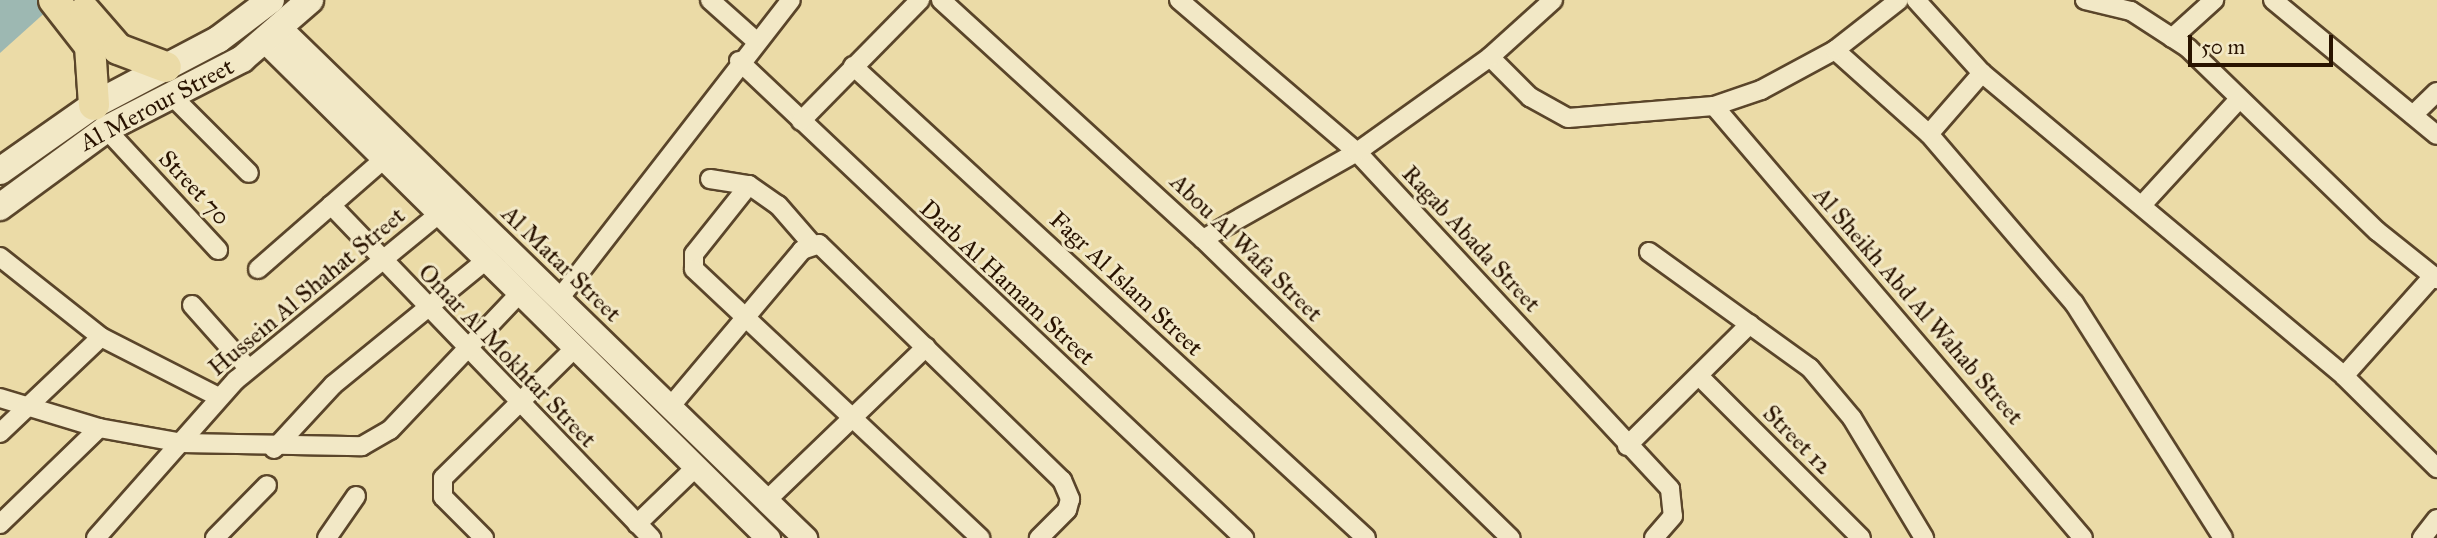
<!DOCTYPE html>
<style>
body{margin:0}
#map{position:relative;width:2437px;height:538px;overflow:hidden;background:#ebdba7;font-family:"IM FELL Great Primer",serif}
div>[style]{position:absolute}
.water>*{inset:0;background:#9db8b2}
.roads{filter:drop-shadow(2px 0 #5a452a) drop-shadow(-2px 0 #5a452a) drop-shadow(0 2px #5a452a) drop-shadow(0 -2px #5a452a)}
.minor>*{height:18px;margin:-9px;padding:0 9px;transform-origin:9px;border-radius:9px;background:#f2e8c6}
.tertiary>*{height:23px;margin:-11.5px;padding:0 11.5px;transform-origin:11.5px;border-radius:11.5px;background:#f2e8c6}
.secondary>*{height:26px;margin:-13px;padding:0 13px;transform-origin:13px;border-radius:13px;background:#f2e8c6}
.primary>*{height:30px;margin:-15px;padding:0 15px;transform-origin:15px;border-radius:15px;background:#ebdba7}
span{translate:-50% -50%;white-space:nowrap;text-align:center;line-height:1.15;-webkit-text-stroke:6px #f2e8c6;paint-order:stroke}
.street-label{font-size:24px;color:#291300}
.scale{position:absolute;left:2188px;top:35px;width:145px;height:32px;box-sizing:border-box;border:4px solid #291300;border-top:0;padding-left:9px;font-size:21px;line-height:24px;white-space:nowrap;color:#291300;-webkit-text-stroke:5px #f2e8c6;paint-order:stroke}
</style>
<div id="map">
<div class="water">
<div style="clip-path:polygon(0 0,59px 0,0 53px)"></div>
</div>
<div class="roads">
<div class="minor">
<div style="left:710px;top:0;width:62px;rotate:41.7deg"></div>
<div style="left:941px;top:0;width:355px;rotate:42.4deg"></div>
<div style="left:1203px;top:239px;width:429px;rotate:44.2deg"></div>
<div style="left:1179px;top:0;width:234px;rotate:40.5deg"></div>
<div style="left:1357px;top:152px;width:460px;rotate:47.1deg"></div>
<div style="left:1670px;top:489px;width:27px;rotate:84deg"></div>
<div style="left:1673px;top:516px;width:29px;rotate:131deg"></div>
<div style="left:1916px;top:0;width:98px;rotate:47.9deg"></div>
<div style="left:1982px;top:73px;width:472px;rotate:39.9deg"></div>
<div style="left:2344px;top:376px;width:131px;rotate:44.7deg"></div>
<div style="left:2085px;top:0;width:47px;rotate:13.4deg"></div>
<div style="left:2131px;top:11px;width:68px;rotate:33deg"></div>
<div style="left:2188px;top:48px;width:263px;rotate:44.1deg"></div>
<div style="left:2377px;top:231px;width:77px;rotate:38.7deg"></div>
<div style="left:2273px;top:0;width:212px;rotate:39.5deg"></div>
<div style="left:2172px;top:38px;width:57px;rotate:-42.1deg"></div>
<div style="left:1835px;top:50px;width:126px;rotate:41.8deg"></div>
<div style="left:1929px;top:134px;width:223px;rotate:49.4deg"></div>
<div style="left:2074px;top:303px;width:278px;rotate:57.6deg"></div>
<div style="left:1490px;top:57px;width:57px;rotate:45deg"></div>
<div style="left:1530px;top:97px;width:43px;rotate:28.9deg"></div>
<div style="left:1568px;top:118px;width:146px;rotate:-4.7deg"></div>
<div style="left:1714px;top:106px;width:50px;rotate:-18.8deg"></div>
<div style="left:1761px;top:90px;width:84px;rotate:-28.4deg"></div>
<div style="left:1835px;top:50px;width:81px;rotate:-38deg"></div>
<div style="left:739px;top:61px;width:695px;rotate:43.37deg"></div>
<div style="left:853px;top:66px;width:697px;rotate:42.62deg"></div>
<div style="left:171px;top:95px;width:110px;rotate:45deg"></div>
<div style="left:1714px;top:106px;width:568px;rotate:49.5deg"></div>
<div style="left:2413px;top:115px;width:33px;rotate:-44deg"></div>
<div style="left:801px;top:121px;width:170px;rotate:-45.5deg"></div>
<div style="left:106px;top:129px;width:165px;rotate:47.2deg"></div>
<div style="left:1929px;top:134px;width:81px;rotate:-49deg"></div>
<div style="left:710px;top:179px;width:39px;rotate:9deg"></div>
<div style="left:749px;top:185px;width:35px;rotate:35deg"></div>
<div style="left:778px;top:205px;width:50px;rotate:49deg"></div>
<div style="left:749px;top:185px;width:88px;rotate:128.6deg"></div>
<div style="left:694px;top:254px;width:15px;rotate:90deg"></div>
<div style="left:694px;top:269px;width:393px;rotate:43.2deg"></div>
<div style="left:331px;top:205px;width:462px;rotate:46.1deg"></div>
<div style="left:2142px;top:205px;width:144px;rotate:-47.5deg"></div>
<div style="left:1203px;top:239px;width:177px;rotate:-29.5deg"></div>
<div style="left:1357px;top:152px;width:163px;rotate:-35.5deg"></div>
<div style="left:1490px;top:57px;width:85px;rotate:-42.1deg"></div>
<div style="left:1649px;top:252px;width:198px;rotate:35.8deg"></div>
<div style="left:1810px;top:368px;width:65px;rotate:50deg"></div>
<div style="left:1852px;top:418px;width:140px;rotate:59deg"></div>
<div style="left:0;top:257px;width:129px;rotate:38.4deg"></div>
<div style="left:101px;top:337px;width:132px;rotate:27deg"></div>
<div style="left:258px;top:269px;width:167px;rotate:-41.1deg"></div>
<div style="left:559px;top:299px;width:378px;rotate:-52.2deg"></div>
<div style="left:192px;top:305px;width:84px;rotate:48.4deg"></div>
<div style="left:1699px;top:376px;width:229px;rotate:45deg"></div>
<div style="left:2344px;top:376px;width:134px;rotate:-48.3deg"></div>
<div style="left:0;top:398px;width:103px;rotate:16.9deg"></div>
<div style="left:99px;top:428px;width:84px;rotate:10.2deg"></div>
<div style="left:182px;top:443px;width:180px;rotate:1deg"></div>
<div style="left:362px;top:446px;width:32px;rotate:-30deg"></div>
<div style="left:390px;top:430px;width:189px;rotate:-46.5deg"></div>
<div style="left:670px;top:407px;width:205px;rotate:-49.9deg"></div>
<div style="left:802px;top:250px;width:18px;rotate:-19deg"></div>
<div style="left:819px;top:244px;width:339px;rotate:44.2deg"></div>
<div style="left:1062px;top:480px;width:21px;rotate:67deg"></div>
<div style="left:1070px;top:499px;width:11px;rotate:105deg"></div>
<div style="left:1067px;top:510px;width:40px;rotate:135deg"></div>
<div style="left:0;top:433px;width:139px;rotate:-43.5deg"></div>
<div style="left:1627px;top:446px;width:173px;rotate:-44.8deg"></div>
<div style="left:274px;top:449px;width:87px;rotate:-47.3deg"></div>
<div style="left:333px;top:385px;width:198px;rotate:-39.2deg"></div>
<div style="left:766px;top:501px;width:222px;rotate:-43.9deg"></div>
<div style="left:0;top:524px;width:138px;rotate:-44.1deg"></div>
<div style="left:637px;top:524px;width:82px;rotate:-44deg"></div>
<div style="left:96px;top:538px;width:211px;rotate:-48.5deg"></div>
<div style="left:236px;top:380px;width:262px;rotate:-39.3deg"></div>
<div style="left:215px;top:538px;width:74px;rotate:-45.5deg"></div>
<div style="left:327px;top:538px;width:51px;rotate:-55.4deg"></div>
<div style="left:484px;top:538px;width:58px;rotate:-135deg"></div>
<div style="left:443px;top:497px;width:19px;rotate:-90deg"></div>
<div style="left:443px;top:478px;width:185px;rotate:-44.6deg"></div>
<div style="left:2422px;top:538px;width:24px;rotate:-52deg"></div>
</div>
<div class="tertiary">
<div style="left:281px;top:29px;width:731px;rotate:44.17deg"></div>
<div style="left:266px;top:42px;width:706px;rotate:44.66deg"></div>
</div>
<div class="secondary">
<div style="left:0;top:171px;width:115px;rotate:-35.1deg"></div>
<div style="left:94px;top:105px;width:141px;rotate:-27.8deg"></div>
<div style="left:219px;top:39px;width:65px;rotate:-36.9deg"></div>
<div style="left:0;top:207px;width:132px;rotate:-36.3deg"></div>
<div style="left:106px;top:129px;width:153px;rotate:-27.2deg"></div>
<div style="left:242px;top:59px;width:90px;rotate:-40.9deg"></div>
</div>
<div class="primary">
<div style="left:54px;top:0;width:58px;rotate:52deg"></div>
<div style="left:90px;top:46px;width:59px;rotate:86.1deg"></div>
<div style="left:85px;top:11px;width:50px;rotate:49deg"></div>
<div style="left:118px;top:49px;width:51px;rotate:20.6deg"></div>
</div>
</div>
<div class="street-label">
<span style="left:157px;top:105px;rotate:-28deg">Al Merour Street</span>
<span style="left:194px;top:188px;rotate:47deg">Street 70</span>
<span style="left:1471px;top:239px;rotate:47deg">Ragab Abada Street</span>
<span style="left:1246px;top:248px;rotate:44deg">Abou Al Wafa Street</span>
<span style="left:561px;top:264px;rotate:44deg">Al Matar Street</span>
<span style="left:1007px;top:283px;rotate:43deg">Darb Al Hamam Street</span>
<span style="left:1126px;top:284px;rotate:43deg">Fagr Al Islam Street</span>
<span style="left:307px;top:292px;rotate:-40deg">Hussein Al Shahat Street</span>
<span style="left:1918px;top:306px;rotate:49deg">Al Sheikh Abd Al Wahab Street</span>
<span style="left:507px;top:356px;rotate:46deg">Omar Al Mokhtar Street</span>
<span style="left:1797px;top:440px;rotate:45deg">Street 12</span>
</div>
<div class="scale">50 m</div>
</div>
